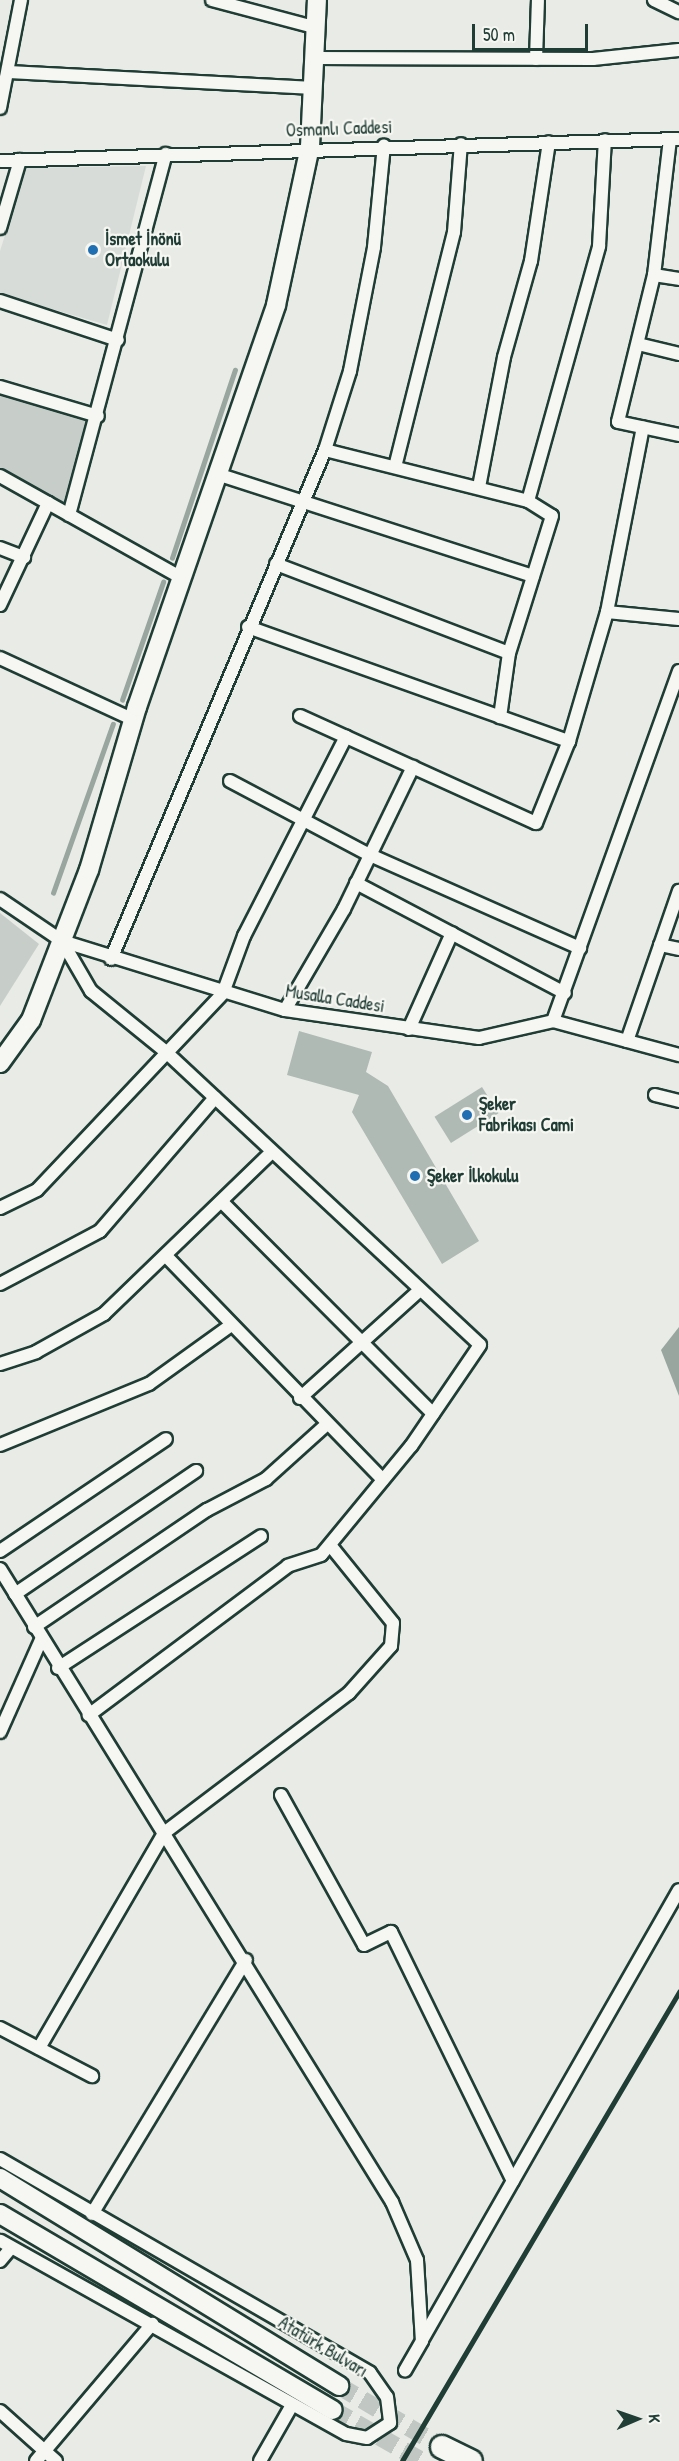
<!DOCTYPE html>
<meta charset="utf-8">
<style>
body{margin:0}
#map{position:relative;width:679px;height:2461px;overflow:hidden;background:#e9ebe7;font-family:"Patrick Hand",sans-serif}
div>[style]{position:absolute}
.built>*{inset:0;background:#d8dcd8}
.green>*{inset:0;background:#c7cec9}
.water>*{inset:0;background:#99a6a0}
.stream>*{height:4.5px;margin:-2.25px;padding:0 2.25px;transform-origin:2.25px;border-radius:2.25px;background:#99a6a0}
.building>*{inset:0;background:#b0bab5;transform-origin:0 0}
.secondary-tunnel>*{height:18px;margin-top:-9px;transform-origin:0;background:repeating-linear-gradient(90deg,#c1c8c3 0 18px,transparent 0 27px)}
.roads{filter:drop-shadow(2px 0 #1f3d34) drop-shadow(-2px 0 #1f3d34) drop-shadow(0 2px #1f3d34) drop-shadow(0 -2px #1f3d34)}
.street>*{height:12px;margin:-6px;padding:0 6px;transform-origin:6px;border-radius:6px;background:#f6f6f2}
.secondary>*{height:18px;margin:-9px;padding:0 9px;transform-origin:9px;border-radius:9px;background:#f6f6f2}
.highway>*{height:22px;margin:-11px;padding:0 11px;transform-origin:11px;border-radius:11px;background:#f6f6f2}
.rail>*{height:4.5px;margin:-2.25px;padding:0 2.25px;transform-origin:2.25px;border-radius:2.25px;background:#1f3d34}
.dots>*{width:16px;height:16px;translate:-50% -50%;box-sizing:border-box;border:3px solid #f6f6f2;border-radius:50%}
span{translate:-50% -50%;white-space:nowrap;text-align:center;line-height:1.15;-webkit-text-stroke:4.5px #f6f6f2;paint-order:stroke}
.street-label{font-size:18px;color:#1f3d34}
.poi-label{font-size:18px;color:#1f3d34;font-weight:700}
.left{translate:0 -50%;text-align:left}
.north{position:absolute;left:607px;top:2389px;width:60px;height:60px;-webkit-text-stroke:4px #f6f6f2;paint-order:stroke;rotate:88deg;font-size:16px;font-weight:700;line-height:24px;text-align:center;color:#1f3d34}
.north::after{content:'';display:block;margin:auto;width:21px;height:27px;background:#1f3d34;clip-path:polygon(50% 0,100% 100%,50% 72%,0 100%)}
.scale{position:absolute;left:472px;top:24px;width:116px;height:27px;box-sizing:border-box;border:3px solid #1f3d34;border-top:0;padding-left:8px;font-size:18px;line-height:21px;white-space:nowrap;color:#1f3d34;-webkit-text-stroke:4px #f6f6f2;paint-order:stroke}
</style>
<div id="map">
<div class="built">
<div style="clip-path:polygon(146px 166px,107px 325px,0 294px,0 251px,26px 168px)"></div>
</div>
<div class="green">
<div style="clip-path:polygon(0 388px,93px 420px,69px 515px,0 477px)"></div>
<div style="clip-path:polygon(0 913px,39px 944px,0 1006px)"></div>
</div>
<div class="water">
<div style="clip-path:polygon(679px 1327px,679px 1396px,661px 1350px)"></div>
</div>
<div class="stream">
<div style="left:172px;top:558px;width:198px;rotate:-71.5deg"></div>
<div style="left:122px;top:700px;width:125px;rotate:-70.8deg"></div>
<div style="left:53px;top:893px;width:179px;rotate:-70.5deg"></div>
</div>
<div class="building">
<div style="clip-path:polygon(299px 1031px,372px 1052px,366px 1072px,388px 1086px,479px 1241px,442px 1264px,352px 1112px,359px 1095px,287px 1075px)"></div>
<div style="left:482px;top:1087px;width:31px;height:56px;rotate:58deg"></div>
</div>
<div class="secondary-tunnel">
<div style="left:339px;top:2386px;width:120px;rotate:30.6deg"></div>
<div style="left:333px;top:2410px;width:103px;rotate:29.8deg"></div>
</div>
<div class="roads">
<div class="street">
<div style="left:212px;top:0;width:109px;rotate:14.9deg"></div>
<div style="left:654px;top:0;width:28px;rotate:26deg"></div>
<div style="left:315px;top:58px;width:278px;rotate:0.2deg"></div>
<div style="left:593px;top:59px;width:86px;rotate:-6deg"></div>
<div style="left:536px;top:59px;width:59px;rotate:-88.1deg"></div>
<div style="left:10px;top:72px;width:303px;rotate:3deg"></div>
<div style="left:0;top:108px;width:110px;rotate:-79deg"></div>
<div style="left:670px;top:139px;width:137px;rotate:96.7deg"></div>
<div style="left:654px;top:275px;width:151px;rotate:103.8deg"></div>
<div style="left:618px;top:422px;width:62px;rotate:12deg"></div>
<div style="left:0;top:161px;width:679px;rotate:-1.86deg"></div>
<div style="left:0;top:228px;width:71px;rotate:-73.6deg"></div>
<div style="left:654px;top:275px;width:25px;rotate:9deg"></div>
<div style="left:0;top:301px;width:124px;rotate:18.3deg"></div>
<div style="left:638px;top:344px;width:42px;rotate:13.7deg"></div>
<div style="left:0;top:387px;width:102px;rotate:16.5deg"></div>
<div style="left:325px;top:450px;width:209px;rotate:14.1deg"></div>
<div style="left:528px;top:501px;width:28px;rotate:32deg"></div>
<div style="left:552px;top:516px;width:144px;rotate:107.4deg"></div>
<div style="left:509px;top:653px;width:65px;rotate:98deg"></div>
<div style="left:396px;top:463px;width:238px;rotate:-75.9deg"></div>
<div style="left:454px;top:232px;width:88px;rotate:-85.5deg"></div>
<div style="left:217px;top:474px;width:332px;rotate:17.9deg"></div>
<div style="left:0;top:476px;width:209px;rotate:29.3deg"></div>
<div style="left:479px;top:487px;width:132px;rotate:-79.1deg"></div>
<div style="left:504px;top:357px;width:100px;rotate:-74.3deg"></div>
<div style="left:531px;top:261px;width:120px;rotate:-81.4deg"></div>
<div style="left:528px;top:501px;width:265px;rotate:-74.4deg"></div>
<div style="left:599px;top:246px;width:106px;rotate:-86.8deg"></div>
<div style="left:69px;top:515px;width:374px;rotate:-75deg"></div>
<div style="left:0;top:548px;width:26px;rotate:21deg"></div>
<div style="left:276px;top:564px;width:249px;rotate:20.9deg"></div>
<div style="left:0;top:605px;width:113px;rotate:-64.8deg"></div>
<div style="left:607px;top:612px;width:188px;rotate:-79deg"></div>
<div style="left:248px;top:627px;width:341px;rotate:19.6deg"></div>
<div style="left:569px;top:741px;width:134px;rotate:-73.6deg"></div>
<div style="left:607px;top:612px;width:72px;rotate:5.6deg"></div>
<div style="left:0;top:658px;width:148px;rotate:24.8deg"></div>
<div style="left:300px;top:716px;width:259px;rotate:24.4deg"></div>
<div style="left:536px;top:823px;width:88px;rotate:-68.1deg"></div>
<div style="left:230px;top:781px;width:158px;rotate:27.9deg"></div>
<div style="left:370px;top:855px;width:230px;rotate:23.9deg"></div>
<div style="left:356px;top:883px;width:236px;rotate:27.8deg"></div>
<div style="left:0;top:899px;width:75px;rotate:34.1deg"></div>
<div style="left:62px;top:941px;width:233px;rotate:17.2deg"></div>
<div style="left:285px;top:1010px;width:196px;rotate:8.2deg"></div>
<div style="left:479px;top:1038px;width:76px;rotate:-12.9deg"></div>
<div style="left:553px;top:1021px;width:131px;rotate:15.1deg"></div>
<div style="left:62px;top:941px;width:58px;rotate:59.9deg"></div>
<div style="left:91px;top:991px;width:97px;rotate:39.1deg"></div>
<div style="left:166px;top:1052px;width:429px;rotate:43deg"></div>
<div style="left:480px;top:1345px;width:122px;rotate:124.3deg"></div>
<div style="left:411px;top:1446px;width:141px;rotate:129.5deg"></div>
<div style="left:321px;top:1555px;width:35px;rotate:162deg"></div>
<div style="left:288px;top:1566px;width:249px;rotate:143.2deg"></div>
<div style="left:660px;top:945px;width:19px;rotate:12deg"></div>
<div style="left:111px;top:959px;width:552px;rotate:-67.2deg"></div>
<div style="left:325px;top:450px;width:83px;rotate:-72.4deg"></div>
<div style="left:350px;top:371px;width:126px;rotate:-79deg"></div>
<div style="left:374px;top:247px;width:102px;rotate:-84.4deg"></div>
<div style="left:285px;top:1010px;width:117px;rotate:-59.7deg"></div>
<div style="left:344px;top:909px;width:158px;rotate:-64.1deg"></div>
<div style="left:553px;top:1021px;width:372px;rotate:-70.2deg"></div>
<div style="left:409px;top:1029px;width:105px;rotate:-65.9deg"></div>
<div style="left:627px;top:1041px;width:159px;rotate:-70.9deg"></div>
<div style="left:655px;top:1095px;width:25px;rotate:14deg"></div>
<div style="left:222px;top:1202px;width:299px;rotate:45.1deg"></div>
<div style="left:0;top:1208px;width:41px;rotate:-25.9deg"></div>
<div style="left:37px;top:1190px;width:271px;rotate:-46.6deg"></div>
<div style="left:223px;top:993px;width:61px;rotate:-69.8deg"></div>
<div style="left:244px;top:936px;width:224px;rotate:-62.9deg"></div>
<div style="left:167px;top:1257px;width:310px;rotate:45.9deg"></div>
<div style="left:0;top:1284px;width:113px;rotate:-27.9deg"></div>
<div style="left:100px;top:1231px;width:176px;rotate:-49.2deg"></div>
<div style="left:0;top:1364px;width:38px;rotate:-18deg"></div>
<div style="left:36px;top:1352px;width:78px;rotate:-29.2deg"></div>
<div style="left:104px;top:1314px;width:233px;rotate:-44deg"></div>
<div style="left:300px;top:1398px;width:161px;rotate:-42deg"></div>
<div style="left:0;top:1445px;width:161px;rotate:-22.3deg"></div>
<div style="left:149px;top:1384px;width:101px;rotate:-35.7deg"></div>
<div style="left:0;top:1551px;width:200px;rotate:-34deg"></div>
<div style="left:0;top:1569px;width:745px;rotate:58.23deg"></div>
<div style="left:392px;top:2202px;width:63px;rotate:66.7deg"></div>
<div style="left:417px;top:2260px;width:81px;rotate:86.5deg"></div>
<div style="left:422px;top:2341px;width:34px;rotate:120deg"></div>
<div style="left:15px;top:1594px;width:219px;rotate:-34.2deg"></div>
<div style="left:34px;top:1627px;width:209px;rotate:-34.1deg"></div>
<div style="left:207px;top:1510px;width:67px;rotate:-27.7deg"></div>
<div style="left:266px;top:1479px;width:82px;rotate:-42deg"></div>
<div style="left:58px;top:1668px;width:242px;rotate:-33deg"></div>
<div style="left:0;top:1732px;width:101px;rotate:-66deg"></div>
<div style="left:281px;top:1795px;width:171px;rotate:61deg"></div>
<div style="left:364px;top:1945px;width:30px;rotate:-26deg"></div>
<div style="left:391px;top:1932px;width:277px;rotate:63.9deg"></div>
<div style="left:0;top:2028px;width:104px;rotate:27.6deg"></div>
<div style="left:39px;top:2048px;width:249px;rotate:-59.8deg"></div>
<div style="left:164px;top:1833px;width:232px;rotate:-37.1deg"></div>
<div style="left:349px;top:1693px;width:63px;rotate:-48.2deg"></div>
<div style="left:391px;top:1646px;width:23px;rotate:-85deg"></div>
<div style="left:393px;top:1623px;width:100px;rotate:-128.9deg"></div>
<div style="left:0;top:2159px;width:427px;rotate:30deg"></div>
<div style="left:370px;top:2373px;width:29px;rotate:55deg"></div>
<div style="left:387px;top:2397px;width:26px;rotate:83deg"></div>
<div style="left:390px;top:2423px;width:27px;rotate:147deg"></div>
<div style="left:367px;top:2438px;width:21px;rotate:-169deg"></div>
<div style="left:346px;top:2434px;width:396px;rotate:-150.8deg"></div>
<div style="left:92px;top:2214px;width:297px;rotate:-58.8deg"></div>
<div style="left:0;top:2261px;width:16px;rotate:-50deg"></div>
<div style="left:422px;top:2340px;width:518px;rotate:-60.27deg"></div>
<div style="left:0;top:2411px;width:75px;rotate:41.8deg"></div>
<div style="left:36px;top:2461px;width:180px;rotate:-49.7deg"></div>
<div style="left:260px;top:2461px;width:64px;rotate:-60.3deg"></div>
</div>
<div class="secondary">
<div style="left:0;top:1063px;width:53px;rotate:-54.2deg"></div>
<div style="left:31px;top:1020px;width:161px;rotate:-68.9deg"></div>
<div style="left:89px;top:870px;width:170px;rotate:-73.6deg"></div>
<div style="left:137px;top:707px;width:425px;rotate:-70.9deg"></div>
<div style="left:276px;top:305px;width:162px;rotate:-77.9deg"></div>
<div style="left:310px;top:147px;width:147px;rotate:-87.3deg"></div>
<div style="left:0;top:2178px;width:398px;rotate:31.5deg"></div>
<div style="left:0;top:2214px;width:386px;rotate:30.5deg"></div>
</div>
<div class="highway">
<div style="left:442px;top:2447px;width:32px;rotate:26deg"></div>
</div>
</div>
<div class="rail">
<div style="left:402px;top:2461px;width:545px;rotate:-59.43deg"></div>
</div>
<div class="dots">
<div style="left:93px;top:250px;background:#1f6fb2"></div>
<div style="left:467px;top:1115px;background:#1f6fb2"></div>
<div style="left:415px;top:1176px;background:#1f6fb2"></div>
</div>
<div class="street-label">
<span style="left:339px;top:129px;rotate:-2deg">Osmanlı Caddesi</span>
<span style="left:335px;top:999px;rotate:9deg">Musalla Caddesi</span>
<span style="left:323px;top:2347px;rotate:31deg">Atatürk Bulvarı</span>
</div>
<div class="poi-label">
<span class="left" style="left:105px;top:250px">İsmet İnönü<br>Ortaokulu</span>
<span class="left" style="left:479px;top:1115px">Şeker<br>Fabrikası Cami</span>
<span class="left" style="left:427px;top:1176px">Şeker İlkokulu</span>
</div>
<div class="north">K</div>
<div class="scale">50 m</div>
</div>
